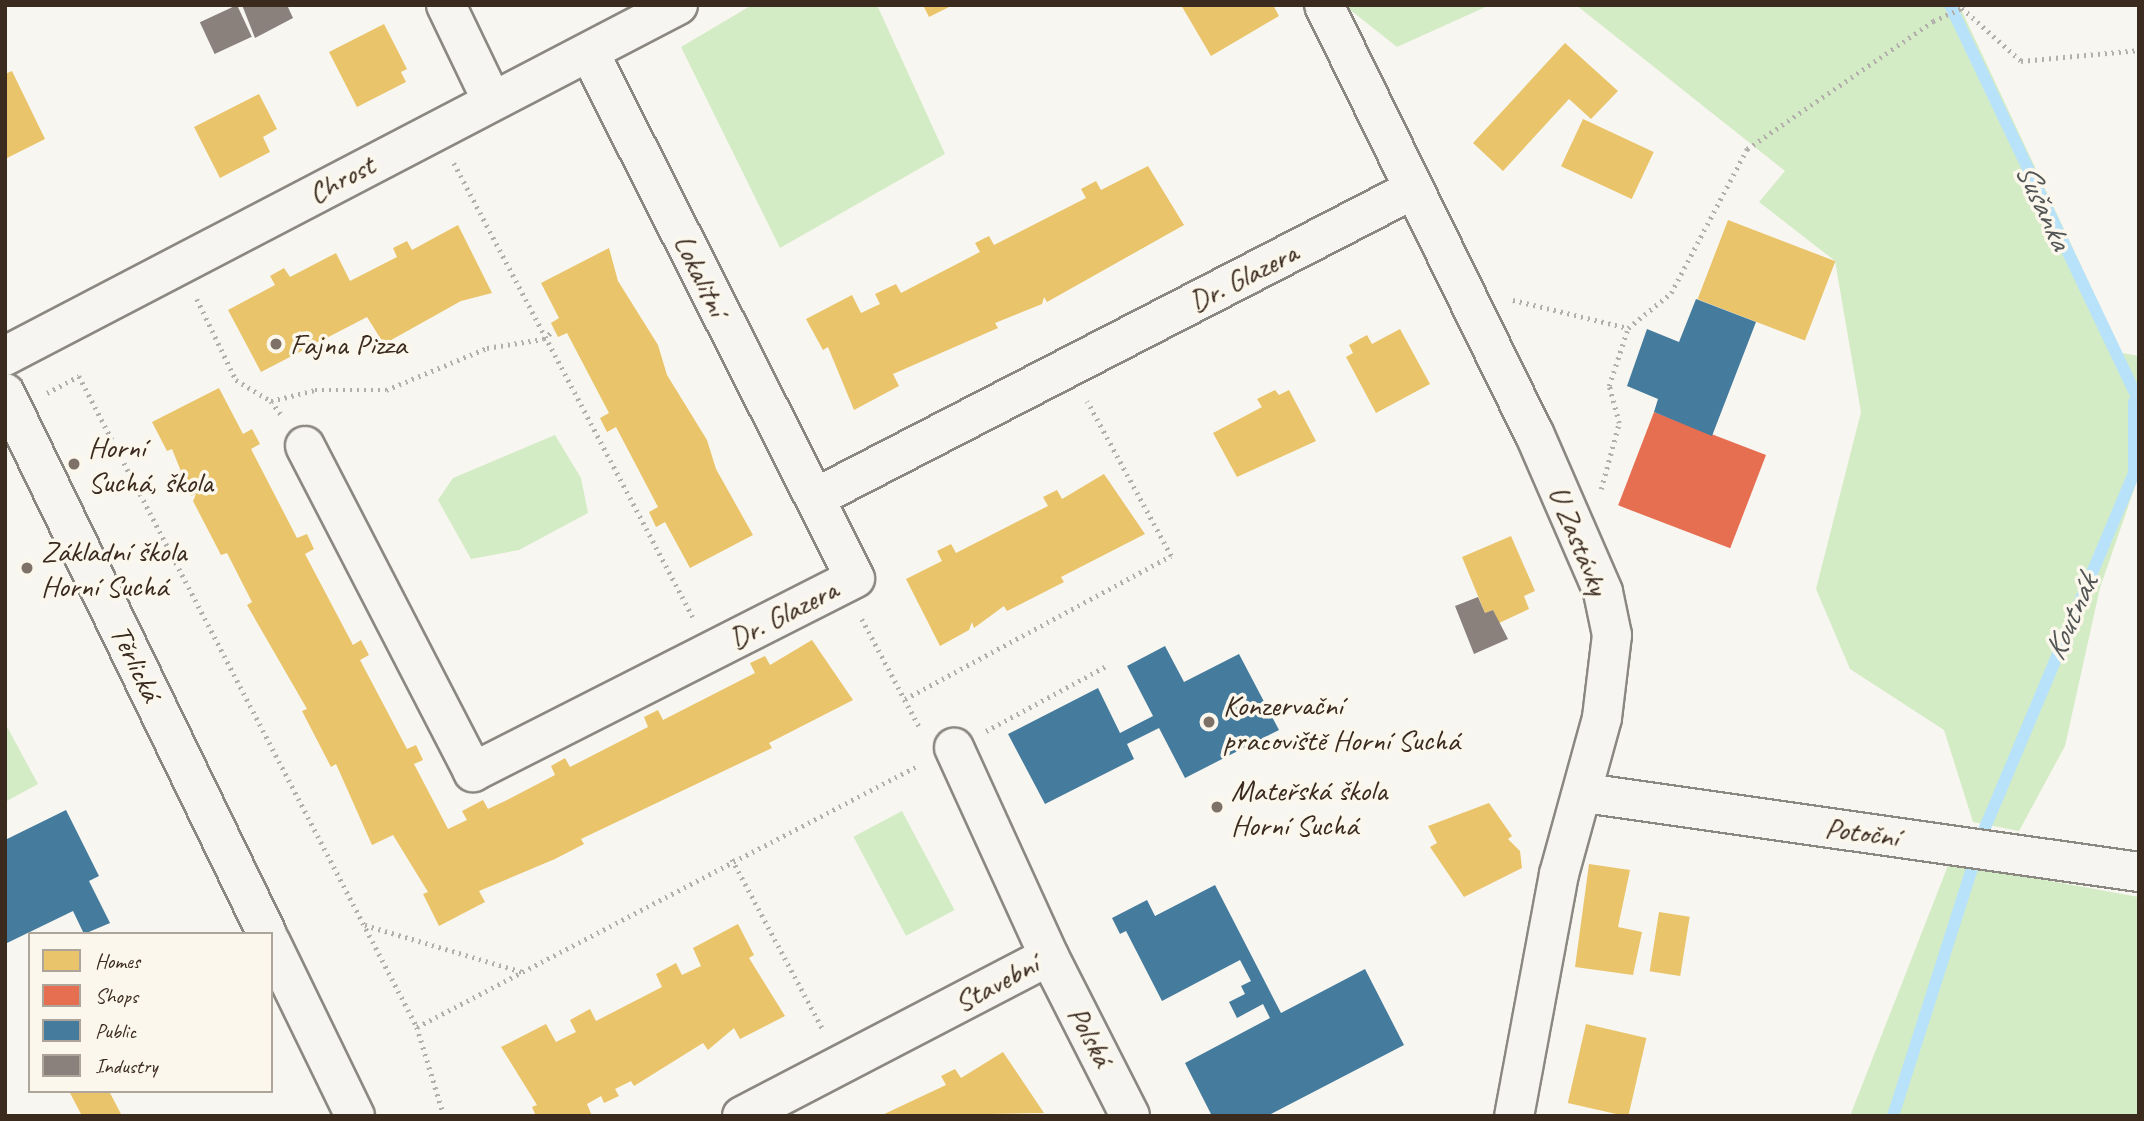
<!DOCTYPE html>
<meta charset="utf-8">
<style>
body{margin:0}
#map{position:relative;width:2144px;height:1121px;overflow:hidden;background:#f8f6f0;font-family:Caveat,sans-serif}
div>[style]{position:absolute}
.green>*{inset:0;background:#d4ecc5;transform-origin:0 0}
.homes>*{inset:0;background:#e9c46a;transform-origin:0 0}
.shops>*{inset:0;background:#e76f51;transform-origin:0 0}
.public>*{inset:0;background:#457b9d}
.industry>*{inset:0;background:#8a817c;transform-origin:0 0}
.stream>*{height:12px;margin:-6px;padding:0 6px;transform-origin:6px;border-radius:6px;background:#b8e2fa}
.path>*{height:4.5px;margin-top:-2.25px;transform-origin:0;background:repeating-linear-gradient(90deg,#b3b0ac 0 2px,transparent 0 7px)}
.roads{filter:drop-shadow(2px 0 #8b8781) drop-shadow(-2px 0 #8b8781) drop-shadow(0 2px #8b8781) drop-shadow(0 -2px #8b8781)}
.street>*{height:38px;margin:-19px;padding:0 19px;transform-origin:19px;border-radius:19px;background:#f6f5f1}
.secondary>*{height:38px;margin:-19px;padding:0 19px;transform-origin:19px;border-radius:19px;background:#f6f5f1}
.dots>*{width:19px;height:19px;translate:-50% -50%;box-sizing:border-box;border:4px solid #fbf7ec;border-radius:50%}
span{translate:-50% -50%;white-space:nowrap;text-align:center;line-height:1.15;-webkit-text-stroke:7px #fbf7ec;paint-order:stroke}
.street-label{font-size:30px;color:#3b2a1e}
.poi-label{font-size:30px;color:#3b2a1e}
.left{translate:0 -50%;text-align:left}
.water-label{font-size:32px;color:#535656;font-style:italic}
.frame{position:absolute;inset:0;border:7px solid #3b2a1e;pointer-events:none}
.legend{position:absolute;left:28px;top:932px;width:245px;height:161px;box-sizing:border-box;background:#fbf7ec;border:2px solid #aea59a;margin:0;padding:9px 12px;list-style:none;font-size:21px;color:#3b2a1e}
.legend li{display:flex;align-items:center;gap:14px;height:35px}
.legend b{width:35px;border:2px solid #aea59a}
</style>
<div id="map">
<div class="green">
<div style="clip-path:polygon(752px 5px,877px 5px,945px 154px,780px 248px,681px 47px)"></div>
<div style="clip-path:polygon(1344px 5px,1490px 5px,1397px 47px)"></div>
<div style="clip-path:polygon(1576px 5px,1959px 5px,2122px 353px,2139px 356px,2139px 475px,2100px 588px,2065px 746px,2019px 831px,1973px 822px,1944px 730px,1850px 669px,1816px 589px,1861px 412px,1835px 261px,1759px 202px,1785px 171px)"></div>
<div style="clip-path:polygon(555px 435px,581px 478px,588px 513px,519px 550px,471px 559px,438px 500px,453px 478px)"></div>
<div style="clip-path:polygon(5px 723px,38px 784px,5px 802px)"></div>
<div style="left:902px;top:811px;width:112px;height:55px;rotate:62deg"></div>
<div style="clip-path:polygon(1949px 863px,2139px 897px,2139px 1116px,1850px 1116px)"></div>
</div>
<div class="homes">
<div style="clip-path:polygon(923px 5px,953px 5px,929px 17px)"></div>
<div style="clip-path:polygon(1181px 5px,1273px 5px,1279px 16px,1211px 56px)"></div>
<div style="clip-path:polygon(384px 24px,407px 69px,401px 72px,406px 82px,357px 107px,329px 52px)"></div>
<div style="clip-path:polygon(1565px 43px,1618px 91px,1591px 119px,1569px 99px,1503px 171px,1473px 143px)"></div>
<div style="clip-path:polygon(12px 71px,45px 139px,5px 159px,5px 74px)"></div>
<div style="clip-path:polygon(259px 94px,277px 129px,263px 137px,270px 152px,220px 178px,194px 127px)"></div>
<div style="left:1583px;top:119px;width:78px;height:52px;rotate:25deg"></div>
<div style="clip-path:polygon(1148px 166px,1184px 225px,1047px 302px,1044px 297px,1042px 304px,995px 323px,998px 328px,893px 374px,899px 386px,854px 410px,828px 347px,823px 350px,806px 319px,852px 295px,861px 313px,880px 304px,875px 294px,896px 284px,901px 293px,980px 252px,975px 243px,989px 236px,994px 245px,1086px 198px,1081px 189px,1096px 181px,1101px 190px)"></div>
<div style="left:1728px;top:220px;width:115px;height:85px;rotate:21deg"></div>
<div style="clip-path:polygon(458px 225px,492px 293px,461px 301px,384px 344px,367px 317px,261px 372px,228px 310px,275px 285px,270px 276px,284px 268px,290px 277px,336px 253px,350px 281px,397px 257px,393px 248px,407px 241px,412px 250px)"></div>
<div style="clip-path:polygon(609px 248px,618px 281px,658px 345px,667px 375px,707px 440px,716px 469px,753px 535px,690px 568px,665px 522px,656px 527px,649px 512px,658px 507px,616px 427px,607px 432px,600px 418px,609px 413px,567px 333px,558px 337px,551px 323px,559px 318px,541px 283px)"></div>
<div style="clip-path:polygon(1400px 329px,1430px 384px,1376px 413px,1346px 357px,1353px 353px,1349px 345px,1367px 335px,1372px 344px)"></div>
<div style="clip-path:polygon(219px 388px,243px 434px,252px 429px,260px 444px,251px 449px,297px 538px,307px 534px,314px 549px,305px 554px,353px 645px,361px 640px,369px 655px,360px 660px,407px 749px,416px 745px,423px 760px,414px 764px,448px 829px,467px 820px,462px 811px,483px 800px,488px 809px,505px 801px,555px 775px,551px 766px,565px 758px,570px 767px,648px 727px,644px 717px,658px 710px,663px 720px,755px 673px,750px 663px,765px 656px,770px 665px,812px 640px,853px 700px,769px 743px,772px 748px,581px 839px,584px 844px,555px 859px,479px 891px,485px 902px,439px 926px,423px 894px,428px 892px,393px 835px,372px 845px,336px 764px,331px 767px,302px 711px,307px 709px,247px 605px,252px 602px,227px 553px,221px 555px,193px 501px,196px 494px,191px 496px,172px 449px,167px 451px,152px 422px)"></div>
<div style="clip-path:polygon(1275px 390px,1279px 395px,1289px 390px,1316px 441px,1237px 477px,1213px 433px,1262px 407px,1257px 399px)"></div>
<div style="clip-path:polygon(1104px 474px,1145px 534px,1061px 577px,1064px 582px,1007px 611px,1004px 606px,974px 628px,972px 622px,969px 630px,940px 646px,906px 579px,942px 561px,937px 551px,951px 544px,956px 553px,1048px 506px,1043px 497px,1057px 490px,1062px 499px)"></div>
<div style="clip-path:polygon(1511px 536px,1535px 591px,1524px 596px,1529px 609px,1499px 623px,1493px 610px,1485px 613px,1462px 557px)"></div>
<div style="clip-path:polygon(1489px 803px,1512px 836px,1508px 839px,1520px 851px,1522px 868px,1464px 897px,1430px 847px,1437px 843px,1428px 826px)"></div>
<div style="clip-path:polygon(1589px 864px,1630px 870px,1618px 927px,1642px 932px,1633px 975px,1575px 967px)"></div>
<div style="left:1659px;top:912px;width:31px;height:60px;rotate:9deg"></div>
<div style="clip-path:polygon(738px 924px,754px 955px,749px 958px,785px 1016px,740px 1039px,734px 1028px,708px 1050px,703px 1043px,634px 1086px,631px 1081px,615px 1089px,619px 1096px,604px 1103px,601px 1096px,587px 1104px,592px 1116px,536px 1116px,532px 1107px,537px 1105px,501px 1047px,546px 1024px,556px 1042px,576px 1032px,570px 1020px,590px 1009px,596px 1021px,662px 987px,656px 974px,676px 963px,682px 975px,701px 966px,693px 948px)"></div>
<div style="left:1586px;top:1024px;width:62px;height:81px;rotate:13deg"></div>
<div style="clip-path:polygon(1003px 1052px,1044px 1113px,880px 1116px,946px 1085px,941px 1076px,955px 1069px,961px 1078px)"></div>
<div style="clip-path:polygon(69px 1091px,109px 1091px,122px 1116px,82px 1116px)"></div>
</div>
<div class="shops">
<div style="left:1654px;top:412px;width:120px;height:100px;rotate:21deg"></div>
</div>
<div class="public">
<div style="clip-path:polygon(1696px 299px,1756px 322px,1712px 436px,1654px 412px,1658px 399px,1627px 386px,1647px 329px,1679px 342px)"></div>
<div style="clip-path:polygon(1165px 646px,1184px 682px,1239px 654px,1279px 730px,1185px 778px,1159px 728px,1127px 744px,1134px 759px,1045px 804px,1008px 734px,1098px 688px,1120px 733px,1153px 716px,1127px 666px)"></div>
<div style="clip-path:polygon(66px 810px,99px 876px,89px 881px,110px 923px,84px 934px,73px 911px,5px 944px,5px 840px)"></div>
<div style="clip-path:polygon(1215px 885px,1281px 1013px,1365px 969px,1404px 1045px,1267px 1116px,1212px 1116px,1185px 1063px,1270px 1018px,1263px 1004px,1237px 1018px,1229px 1002px,1245px 994px,1241px 986px,1251px 981px,1240px 960px,1162px 1001px,1126px 931px,1120px 934px,1112px 918px,1147px 900px,1155px 916px)"></div>
</div>
<div class="industry">
<div style="left:237px;top:5px;width:35px;height:41px;rotate:65deg"></div>
<div style="clip-path:polygon(242px 5px,287px 5px,293px 18px,255px 38px)"></div>
<div style="clip-path:polygon(1478px 597px,1485px 613px,1493px 610px,1508px 639px,1474px 654px,1455px 606px)"></div>
</div>
<div class="stream">
<div style="left:1950px;top:5px;width:440px;rotate:64.5deg"></div>
<div style="left:1984px;top:830px;width:386px;rotate:-67.2deg"></div>
<div style="left:2134px;top:474px;width:72px;rotate:-90deg"></div>
<div style="left:1893px;top:1116px;width:267px;rotate:-72.3deg"></div>
</div>
<div class="path">
<div style="left:454px;top:163px;width:513px;rotate:62.24deg"></div>
<div style="left:197px;top:299px;width:90px;rotate:64.3deg"></div>
<div style="left:236px;top:380px;width:41px;rotate:31deg"></div>
<div style="left:271px;top:401px;width:45px;rotate:-14deg"></div>
<div style="left:315px;top:390px;width:71px"></div>
<div style="left:386px;top:390px;width:109px;rotate:-22.6deg"></div>
<div style="left:487px;top:348px;width:57px;rotate:-9.1deg"></div>
<div style="left:543px;top:339px;width:14px;rotate:-39deg"></div>
<div style="left:1513px;top:300px;width:118px;rotate:13.7deg"></div>
<div style="left:47px;top:393px;width:36px;rotate:-28deg"></div>
<div style="left:79px;top:376px;width:734px;rotate:62.56deg"></div>
<div style="left:417px;top:1027px;width:93px;rotate:73.1deg"></div>
<div style="left:271px;top:401px;width:20px;rotate:53deg"></div>
<div style="left:1601px;top:489px;width:68px;rotate:-74.7deg"></div>
<div style="left:1619px;top:423px;width:38px;rotate:-105deg"></div>
<div style="left:1609px;top:386px;width:61px;rotate:-71.9deg"></div>
<div style="left:1628px;top:328px;width:55px;rotate:-39.1deg"></div>
<div style="left:1671px;top:293px;width:163px;rotate:-62.2deg"></div>
<div style="left:1747px;top:149px;width:226px;rotate:-34.5deg"></div>
<div style="left:1933px;top:21px;width:32px;rotate:-24deg"></div>
<div style="left:1962px;top:8px;width:79px;rotate:41.9deg"></div>
<div style="left:2021px;top:61px;width:119px;rotate:-5.3deg"></div>
<div style="left:862px;top:619px;width:123px;rotate:62deg"></div>
<div style="left:905px;top:699px;width:302px;rotate:-28.3deg"></div>
<div style="left:1171px;top:556px;width:176px;rotate:-118.5deg"></div>
<div style="left:986px;top:731px;width:139px;rotate:-28.4deg"></div>
<div style="left:732px;top:859px;width:195px;rotate:61.9deg"></div>
<div style="left:365px;top:925px;width:165px;rotate:16.6deg"></div>
<div style="left:417px;top:1027px;width:566px;rotate:-27.56deg"></div>
</div>
<div class="roads">
<div class="street">
<div style="left:446px;top:5px;width:104px;rotate:64.4deg"></div>
<div style="left:1324px;top:5px;width:477px;rotate:63.9deg"></div>
<div style="left:1534px;top:433px;width:173px;rotate:66.5deg"></div>
<div style="left:1603px;top:592px;width:44px;rotate:78.2deg"></div>
<div style="left:1612px;top:635px;width:84px;rotate:96.9deg"></div>
<div style="left:1602px;top:718px;width:162px;rotate:105.4deg"></div>
<div style="left:1559px;top:874px;width:246px;rotate:100.5deg"></div>
<div style="left:5px;top:356px;width:759px;rotate:-27.54deg"></div>
<div style="left:305px;top:446px;width:367px;rotate:62.7deg"></div>
<div style="left:473px;top:772px;width:428px;rotate:-26.9deg"></div>
<div style="left:855px;top:578px;width:589px;rotate:-116.83deg"></div>
<div style="left:815px;top:498px;width:672px;rotate:-27.29deg"></div>
<div style="left:1585px;top:793px;width:560px;rotate:8.12deg"></div>
<div style="left:1049px;top:956px;width:179px;rotate:63.1deg"></div>
<div style="left:742px;top:1116px;width:346px;rotate:-27.5deg"></div>
<div style="left:1049px;top:956px;width:229px;rotate:-114.5deg"></div>
</div>
<div class="secondary">
<div style="left:5px;top:393px;width:601px;rotate:64.16deg"></div>
<div style="left:271px;top:943px;width:192px;rotate:64.1deg"></div>
</div>
</div>
<div class="dots">
<div style="left:276px;top:344px;background:#7d7168"></div>
<div style="left:74px;top:464px;background:#7d7168"></div>
<div style="left:27px;top:568px;background:#7d7168"></div>
<div style="left:1209px;top:722px;background:#7d7168"></div>
<div style="left:1217px;top:807px;background:#7d7168"></div>
</div>
<div class="street-label">
<span style="left:341px;top:179px;rotate:-28deg">Chrost</span>
<span style="left:701px;top:275px;rotate:64deg">Lokalitní</span>
<span style="left:1243px;top:277px;rotate:-27deg">Dr. Glazera</span>
<span style="left:1579px;top:540px;rotate:68deg">U Zastávky</span>
<span style="left:783px;top:614px;rotate:-27deg">Dr. Glazera</span>
<span style="left:136px;top:663px;rotate:64deg">Těrlická</span>
<span style="left:1862px;top:832px;rotate:8deg">Potoční</span>
<span style="left:996px;top:983px;rotate:-28deg">Stavební</span>
<span style="left:1091px;top:1036px;rotate:62deg">Polská</span>
</div>
<div class="poi-label">
<span class="left" style="left:290px;top:344px">Fajna Pizza</span>
<span class="left" style="left:88px;top:464px">Horní<br>Suchá, škola</span>
<span class="left" style="left:41px;top:568px">Základní škola<br>Horní Suchá</span>
<span class="left" style="left:1223px;top:722px">Konzervační<br>pracoviště Horní Suchá</span>
<span class="left" style="left:1231px;top:807px">Mateřská škola<br>Horní Suchá</span>
</div>
<div class="water-label">
<span style="left:2043px;top:206px;rotate:65deg">Sušanka</span>
<span style="left:2071px;top:618px;rotate:-66deg">Koutnák</span>
</div>
<div class="frame"></div>
<ul class="legend">
<li><b style="height:19px;background:#e9c46a"></b>Homes</li>
<li><b style="height:19px;background:#e76f51"></b>Shops</li>
<li><b style="height:19px;background:#457b9d"></b>Public</li>
<li><b style="height:19px;background:#8a817c"></b>Industry</li>
</ul>
</div>
